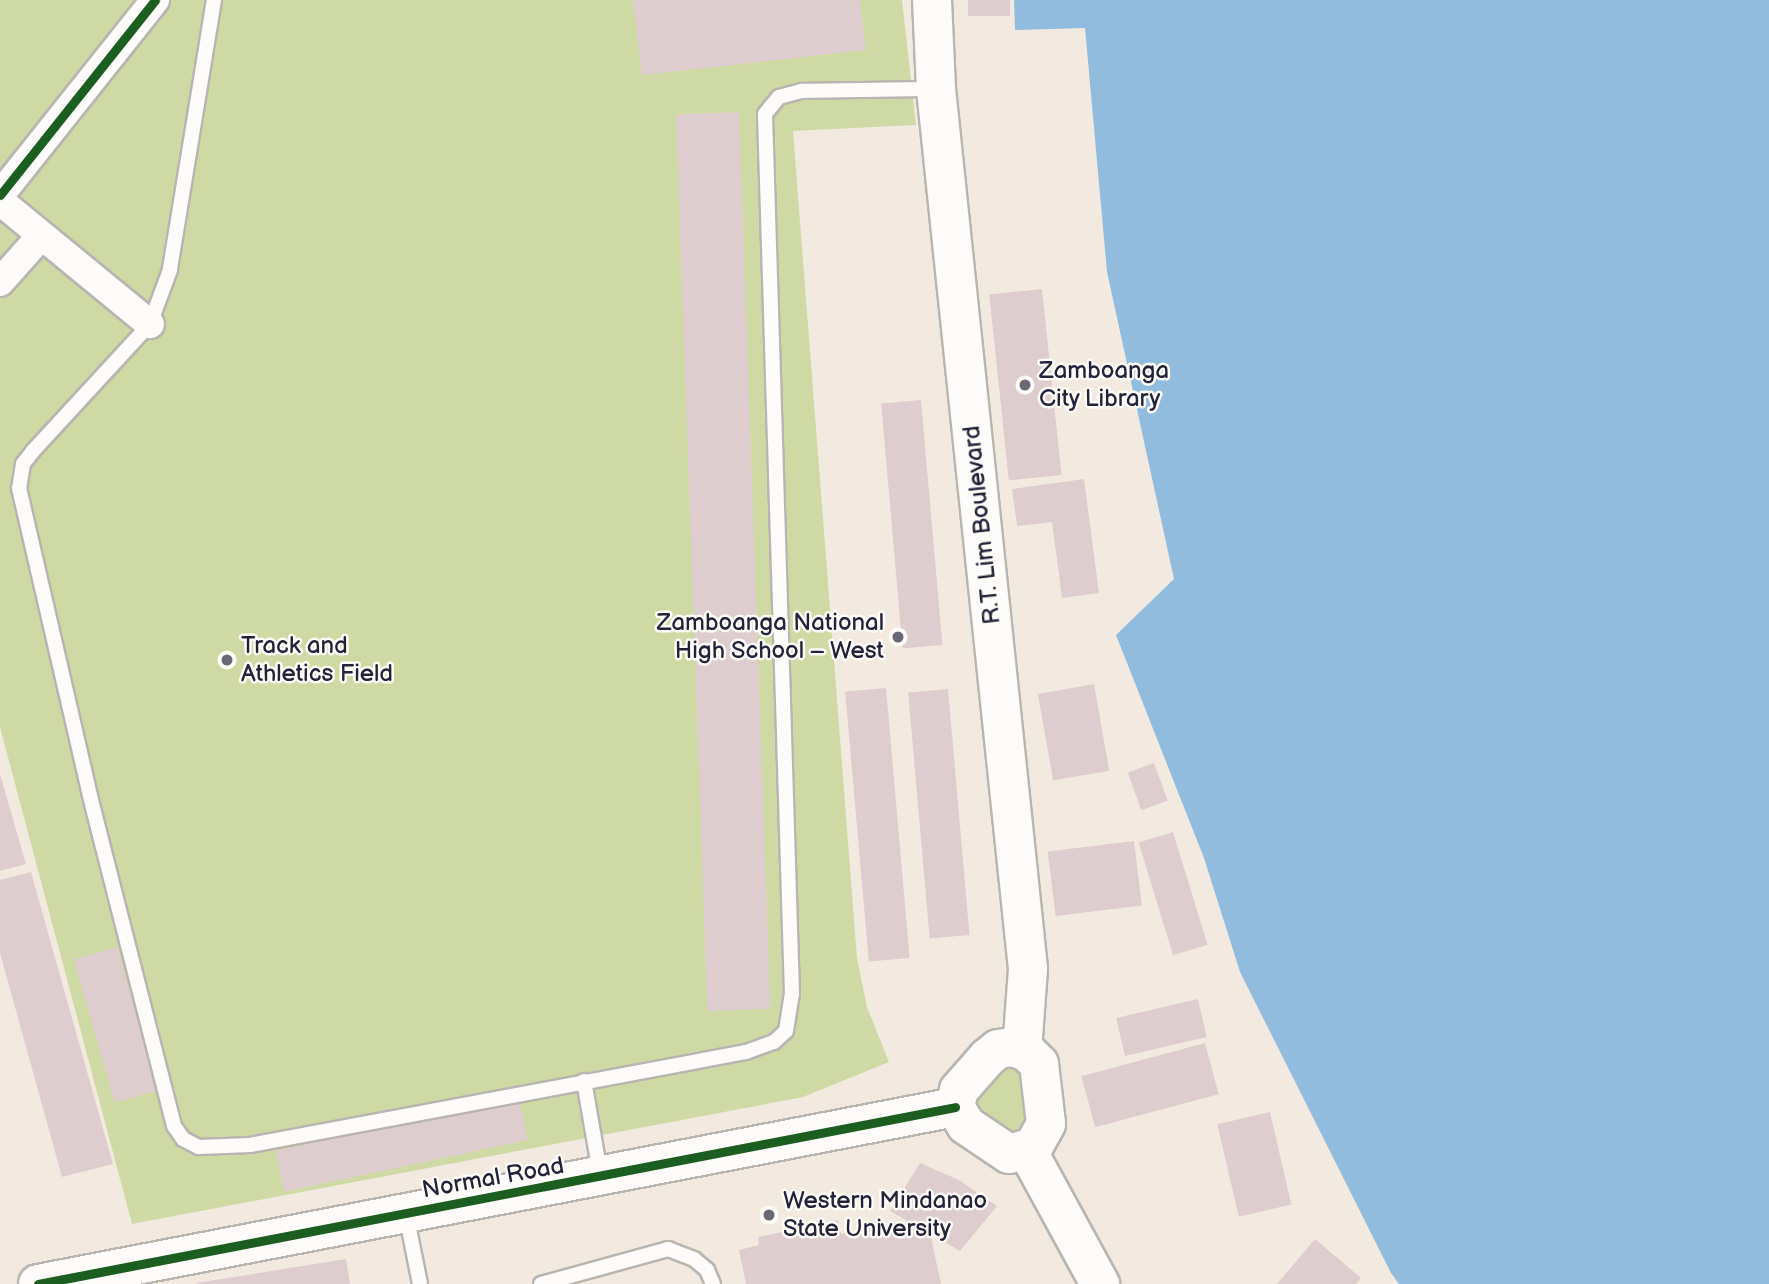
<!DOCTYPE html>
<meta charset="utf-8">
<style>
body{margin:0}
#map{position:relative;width:1769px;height:1284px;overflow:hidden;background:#f2eae1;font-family:"Balsamiq Sans",sans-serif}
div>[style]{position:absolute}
.green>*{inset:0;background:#cfd9a3}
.water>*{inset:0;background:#91bcdd}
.building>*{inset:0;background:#decdce;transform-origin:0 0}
.roads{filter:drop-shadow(2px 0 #b9b5b1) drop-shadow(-2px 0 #b9b5b1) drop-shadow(0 2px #b9b5b1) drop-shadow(0 -2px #b9b5b1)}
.lane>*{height:14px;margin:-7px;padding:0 7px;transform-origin:7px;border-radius:7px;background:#fdfcfa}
.street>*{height:28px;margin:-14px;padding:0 14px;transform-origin:14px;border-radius:14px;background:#fdfcfa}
.secondary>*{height:38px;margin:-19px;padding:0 19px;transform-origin:19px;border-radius:19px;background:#fdfcfa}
.cycleway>*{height:9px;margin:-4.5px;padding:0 4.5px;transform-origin:4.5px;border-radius:4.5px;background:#1b5e20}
.dots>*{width:19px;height:19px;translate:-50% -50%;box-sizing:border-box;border:4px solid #fdfcf7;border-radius:50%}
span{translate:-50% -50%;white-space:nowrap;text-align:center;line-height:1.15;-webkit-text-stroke:5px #fdfcf7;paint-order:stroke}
.poi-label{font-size:24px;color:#22223b}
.left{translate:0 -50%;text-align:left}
.right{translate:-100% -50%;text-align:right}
.street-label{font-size:24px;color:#22223b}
</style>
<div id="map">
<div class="green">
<div style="clip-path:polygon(0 0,902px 0,916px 125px,793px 131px,857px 958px,867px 1007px,889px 1062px,803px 1097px,132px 1224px,0 727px)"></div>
<div style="clip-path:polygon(1013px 1065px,1022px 1071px,1028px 1122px,1023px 1131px,1014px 1134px,977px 1109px,975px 1101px,1001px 1070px)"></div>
</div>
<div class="water">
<div style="clip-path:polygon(1014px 0,1769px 0,1769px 1284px,1399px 1284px,1391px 1273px,1240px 972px,1204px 858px,1116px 635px,1174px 579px,1107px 272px,1085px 28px,1015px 30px)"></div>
</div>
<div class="building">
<div style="clip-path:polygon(633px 0,860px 0,866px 50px,642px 75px)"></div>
<div style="left:968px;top:0;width:42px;height:16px"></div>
<div style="left:739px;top:112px;width:897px;height:63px;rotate:88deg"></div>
<div style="left:1042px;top:289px;width:187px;height:53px;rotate:84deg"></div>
<div style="left:921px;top:400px;width:246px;height:40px;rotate:85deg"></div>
<div style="clip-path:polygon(1084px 479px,1099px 593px,1062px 598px,1052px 522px,1017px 526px,1012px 489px)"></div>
<div style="left:1094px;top:684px;width:88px;height:57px;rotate:80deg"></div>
<div style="left:886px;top:688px;width:271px;height:41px;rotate:85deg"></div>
<div style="left:948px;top:689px;width:247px;height:40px;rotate:85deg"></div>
<div style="left:1154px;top:763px;width:40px;height:28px;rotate:70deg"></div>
<div style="clip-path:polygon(0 774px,26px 864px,0 871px)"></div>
<div style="left:1173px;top:832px;width:118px;height:36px;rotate:73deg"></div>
<div style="left:1134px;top:841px;width:65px;height:87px;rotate:83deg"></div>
<div style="clip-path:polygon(31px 872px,113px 1164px,62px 1177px,0 953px,0 880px)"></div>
<div style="left:117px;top:947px;width:149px;height:45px;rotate:74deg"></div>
<div style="left:1198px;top:999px;width:39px;height:84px;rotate:77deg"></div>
<div style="left:1205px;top:1043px;width:53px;height:128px;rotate:75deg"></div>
<div style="left:519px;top:1099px;width:42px;height:249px;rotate:78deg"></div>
<div style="left:1270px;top:1112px;width:95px;height:54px;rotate:77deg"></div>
<div style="clip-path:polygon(920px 1163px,959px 1180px,997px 1206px,960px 1251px,890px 1211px)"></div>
<div style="clip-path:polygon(838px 1220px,841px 1234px,892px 1223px,931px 1237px,941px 1284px,746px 1284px,739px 1250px,759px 1245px,758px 1237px)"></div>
<div style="clip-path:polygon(1315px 1239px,1361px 1278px,1356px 1284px,1277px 1284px)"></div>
<div style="clip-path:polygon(346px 1259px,350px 1284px,197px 1284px,196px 1283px)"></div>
</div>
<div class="roads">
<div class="lane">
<div style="left:214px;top:0;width:274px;rotate:99.3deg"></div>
<div style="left:170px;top:270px;width:58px;rotate:110.3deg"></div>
<div style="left:150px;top:324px;width:173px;rotate:132.7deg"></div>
<div style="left:33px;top:451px;width:16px;rotate:128deg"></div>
<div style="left:23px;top:464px;width:24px;rotate:99deg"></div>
<div style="left:19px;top:488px;width:324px;rotate:77deg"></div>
<div style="left:92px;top:804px;width:332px;rotate:75.7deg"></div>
<div style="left:174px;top:1126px;width:16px;rotate:55deg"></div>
<div style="left:183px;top:1139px;width:18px;rotate:27deg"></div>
<div style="left:199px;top:1147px;width:51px;rotate:-2.2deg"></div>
<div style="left:250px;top:1145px;width:505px;rotate:-10.62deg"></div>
<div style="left:746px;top:1052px;width:30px;rotate:-20deg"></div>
<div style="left:774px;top:1042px;width:16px;rotate:-43deg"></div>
<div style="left:786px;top:1031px;width:37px;rotate:-81deg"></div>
<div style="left:792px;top:994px;width:880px;rotate:-91.76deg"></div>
<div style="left:765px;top:114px;width:22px;rotate:-51deg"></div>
<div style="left:779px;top:97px;width:24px;rotate:-15deg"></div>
<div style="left:802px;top:91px;width:133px;rotate:-0.9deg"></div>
<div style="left:584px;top:1081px;width:93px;rotate:80.1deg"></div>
<div style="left:406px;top:1214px;width:71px;rotate:78.7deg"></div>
<div style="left:541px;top:1284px;width:132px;rotate:-15.4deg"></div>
<div style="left:668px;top:1249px;width:28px;rotate:21deg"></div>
<div style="left:694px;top:1259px;width:17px;rotate:40deg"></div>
<div style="left:707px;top:1270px;width:15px;rotate:67deg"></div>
</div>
<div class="street">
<div style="left:0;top:195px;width:249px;rotate:-51.5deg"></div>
<div style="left:0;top:201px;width:194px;rotate:39.4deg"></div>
<div style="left:0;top:282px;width:62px;rotate:-48.3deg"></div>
</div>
<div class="secondary">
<div style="left:932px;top:0;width:89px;rotate:87.4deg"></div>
<div style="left:936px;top:89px;width:885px;rotate:84.03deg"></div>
<div style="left:1028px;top:969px;width:81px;rotate:94.2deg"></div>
<div style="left:1012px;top:1047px;width:16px;rotate:18deg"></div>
<div style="left:1027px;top:1052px;width:17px;rotate:45deg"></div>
<div style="left:1039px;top:1064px;width:60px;rotate:83.3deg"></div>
<div style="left:1046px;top:1124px;width:26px;rotate:119deg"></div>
<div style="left:1033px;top:1147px;width:25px;rotate:164deg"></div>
<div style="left:1009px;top:1154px;width:52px;rotate:-146deg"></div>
<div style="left:966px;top:1125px;width:21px;rotate:-121deg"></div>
<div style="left:955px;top:1107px;width:17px;rotate:-77deg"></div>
<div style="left:959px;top:1090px;width:43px;rotate:-48.8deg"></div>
<div style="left:987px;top:1058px;width:14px;rotate:-39deg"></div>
<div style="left:998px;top:1049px;width:14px;rotate:-8deg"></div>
<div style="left:1027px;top:1150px;width:153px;rotate:61.4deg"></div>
<div style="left:38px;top:1284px;width:934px;rotate:-10.92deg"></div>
</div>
</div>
<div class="cycleway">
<div style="left:0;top:195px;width:249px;rotate:-51.5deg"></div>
<div style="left:38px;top:1284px;width:934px;rotate:-10.92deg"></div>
</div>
<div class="dots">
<div style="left:1025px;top:385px;background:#6b6875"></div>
<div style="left:898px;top:637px;background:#6b6875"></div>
<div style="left:227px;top:660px;background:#6b6875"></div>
<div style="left:769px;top:1215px;background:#6b6875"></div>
</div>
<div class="poi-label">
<span class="left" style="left:1039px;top:385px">Zamboanga<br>City Library</span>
<span class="right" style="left:884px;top:637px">Zamboanga National<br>High School – West</span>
<span class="left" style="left:241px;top:660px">Track and<br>Athletics Field</span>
<span class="left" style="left:783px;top:1215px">Western Mindanao<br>State University</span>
</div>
<div class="street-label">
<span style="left:982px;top:525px;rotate:-96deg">R.T. Lim Boulevard</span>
<span style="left:493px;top:1178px;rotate:-10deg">Normal Road</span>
</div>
</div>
